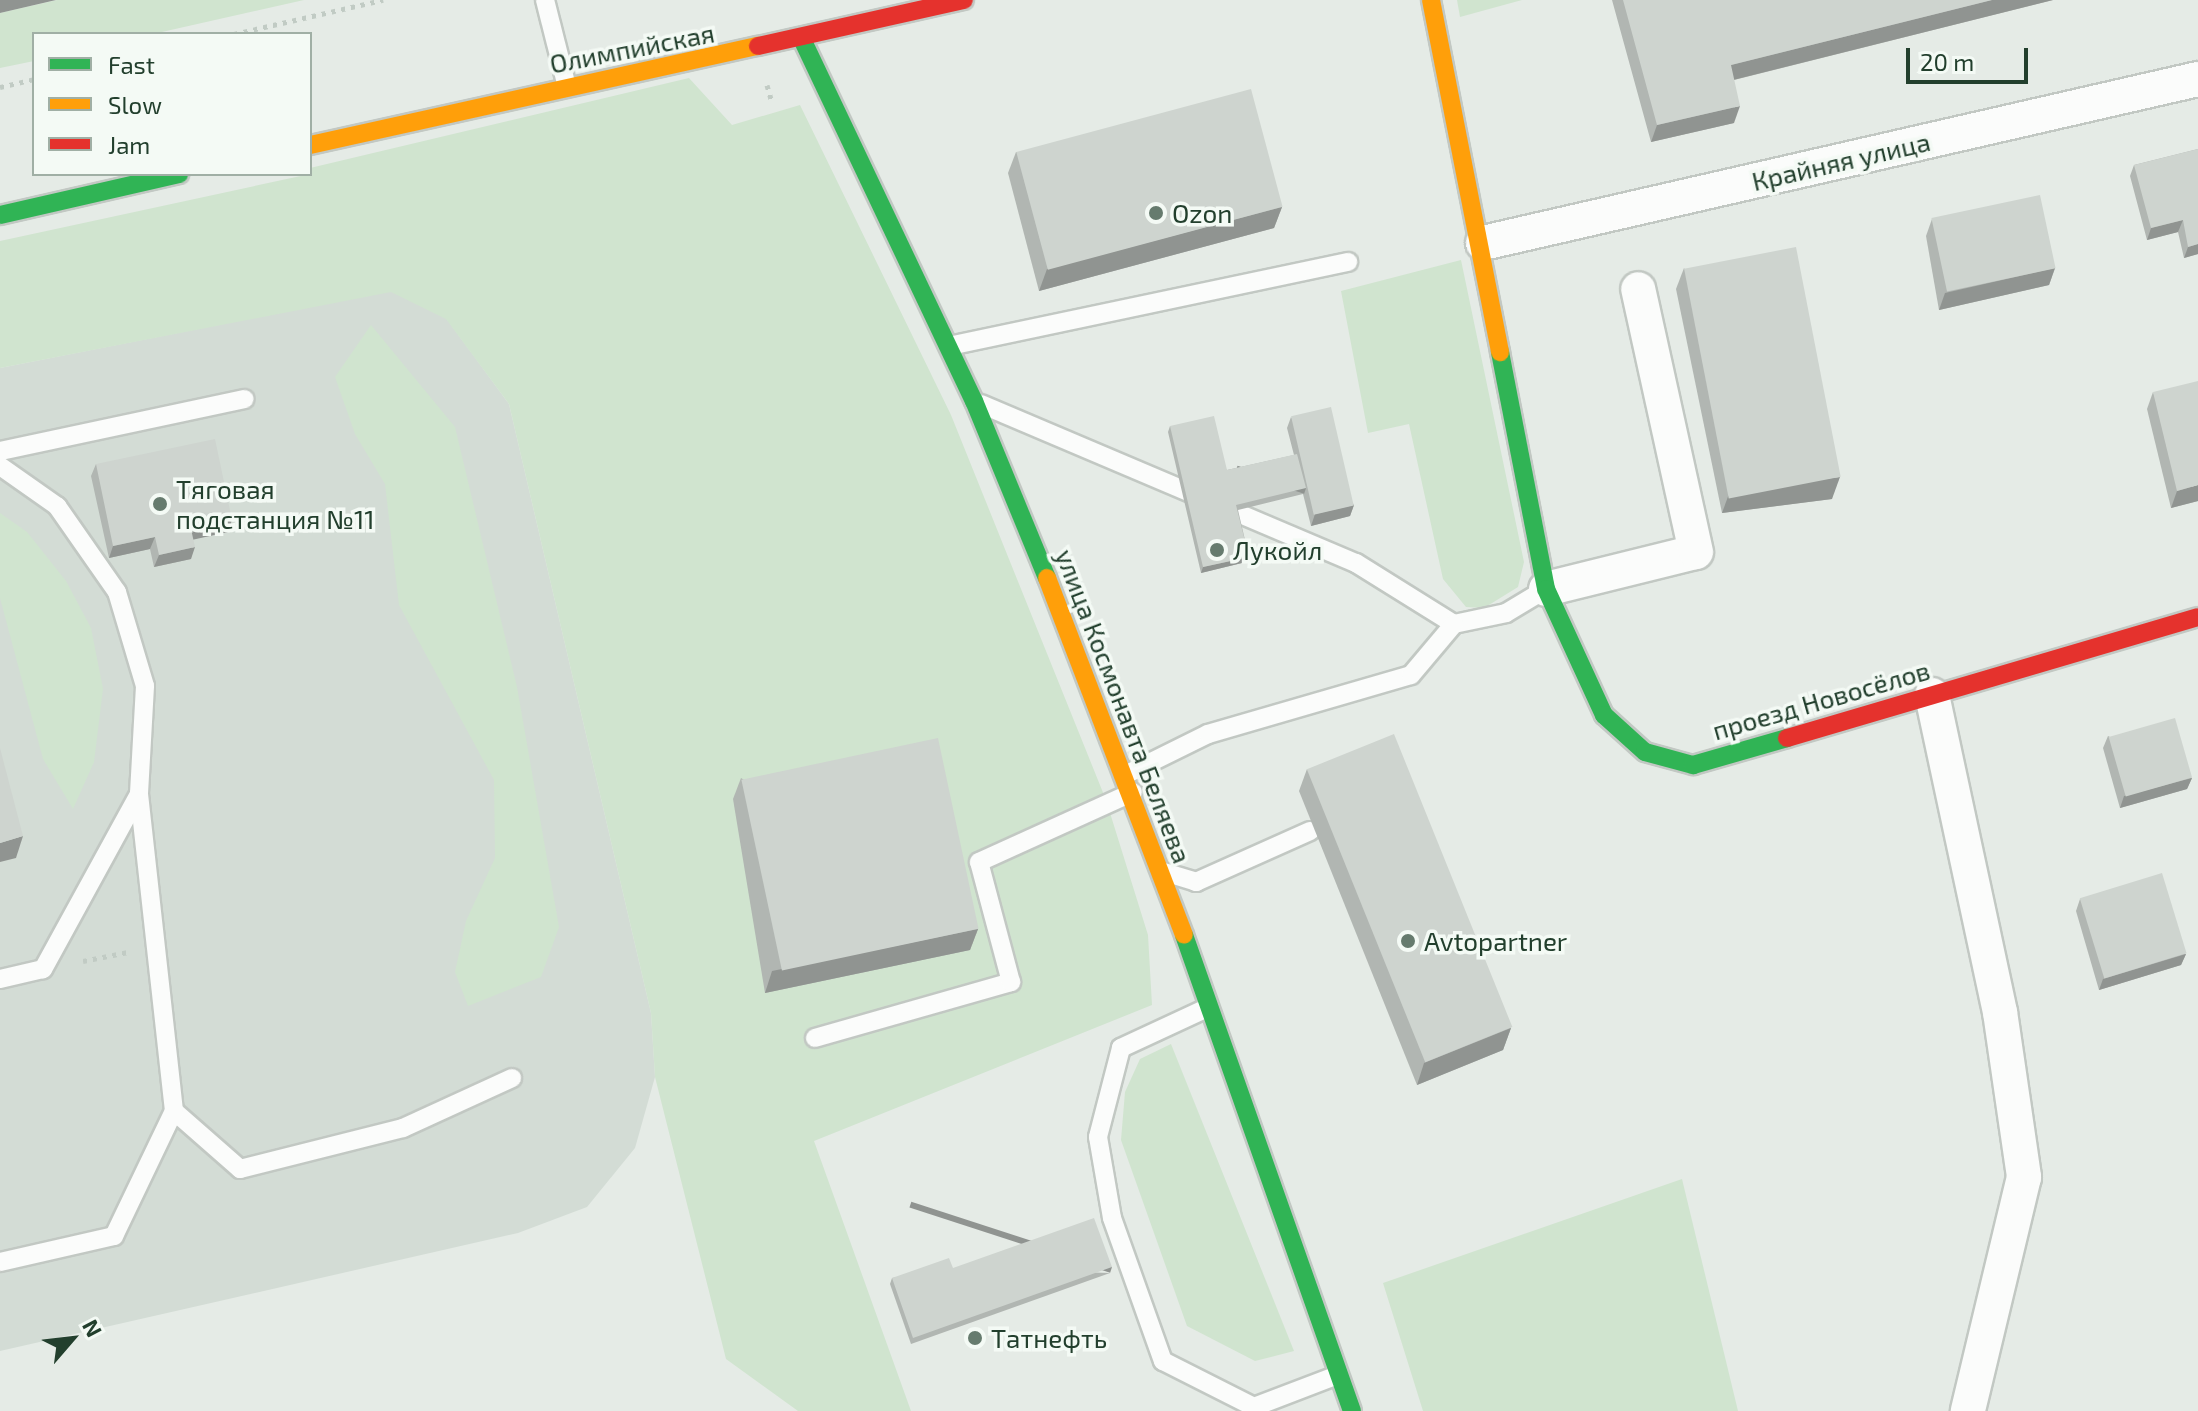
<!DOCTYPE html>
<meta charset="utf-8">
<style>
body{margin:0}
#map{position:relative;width:2198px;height:1411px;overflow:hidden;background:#e5ebe6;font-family:"Exo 2",sans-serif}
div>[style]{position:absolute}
.built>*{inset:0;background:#d3dcd5}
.green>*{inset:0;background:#d0e4cf}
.path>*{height:5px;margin-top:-2.5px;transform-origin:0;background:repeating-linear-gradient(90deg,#c1cbc4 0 4px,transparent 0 10px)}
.roads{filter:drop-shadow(2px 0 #c2c8c3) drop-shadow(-2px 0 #c2c8c3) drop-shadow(0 2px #c2c8c3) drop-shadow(0 -2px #c2c8c3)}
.lane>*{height:18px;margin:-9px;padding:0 9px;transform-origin:9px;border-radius:9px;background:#fbfcfb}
.street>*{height:34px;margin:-17px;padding:0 17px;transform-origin:17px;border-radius:17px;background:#fbfcfb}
.fast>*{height:18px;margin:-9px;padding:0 9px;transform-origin:9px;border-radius:9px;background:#30b455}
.slow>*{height:18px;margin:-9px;padding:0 9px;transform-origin:9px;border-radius:9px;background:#ff9f0a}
.jam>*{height:18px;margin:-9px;padding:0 9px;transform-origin:9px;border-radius:9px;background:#e5322d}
.wall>*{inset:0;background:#b1b6b2}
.shaded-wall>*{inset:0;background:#909491;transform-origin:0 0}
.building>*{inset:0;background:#ced4cf;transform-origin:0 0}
.dots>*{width:22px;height:22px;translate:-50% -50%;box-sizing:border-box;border:4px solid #f4faf5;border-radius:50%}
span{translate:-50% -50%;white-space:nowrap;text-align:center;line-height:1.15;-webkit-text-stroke:7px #f4faf5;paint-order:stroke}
.street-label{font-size:26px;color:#223f2d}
.poi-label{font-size:26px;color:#223f2d}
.left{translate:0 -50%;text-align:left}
.legend{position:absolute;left:32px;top:32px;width:280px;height:144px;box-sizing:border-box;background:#f4faf5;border:2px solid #a0afa5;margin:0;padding:10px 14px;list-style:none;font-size:24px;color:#223f2d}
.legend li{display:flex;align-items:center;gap:16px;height:40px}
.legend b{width:40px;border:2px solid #a0afa5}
.north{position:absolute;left:32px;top:1299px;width:80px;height:80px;-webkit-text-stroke:6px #f4faf5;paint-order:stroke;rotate:62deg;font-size:22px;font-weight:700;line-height:32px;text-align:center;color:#223f2d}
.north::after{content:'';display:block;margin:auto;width:28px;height:36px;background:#223f2d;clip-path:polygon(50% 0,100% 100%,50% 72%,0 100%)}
.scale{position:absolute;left:1906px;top:48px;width:122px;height:36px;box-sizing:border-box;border:4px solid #223f2d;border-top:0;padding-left:10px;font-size:24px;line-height:28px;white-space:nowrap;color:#223f2d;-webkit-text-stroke:6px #f4faf5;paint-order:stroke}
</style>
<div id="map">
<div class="built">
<div style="clip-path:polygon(391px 291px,446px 318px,509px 404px,651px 1013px,655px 1077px,635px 1148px,587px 1207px,518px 1233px,0 1351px,0 368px)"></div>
</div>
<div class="green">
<div style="clip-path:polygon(57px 0,304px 0,153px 34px,34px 34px,34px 61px,0 68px,0 13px)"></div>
<div style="clip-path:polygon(1457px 0,1522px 0,1460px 17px)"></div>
<div style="clip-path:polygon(689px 78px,732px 125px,800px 105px,951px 415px,1106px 800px,1148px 935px,1152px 1005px,814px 1141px,911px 1411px,798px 1411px,726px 1359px,655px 1077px,651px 1013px,509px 404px,446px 319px,391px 292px,0 368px,0 241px,310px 174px,310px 168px)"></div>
<div style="clip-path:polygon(1461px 260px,1524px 562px,1518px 587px,1484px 608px,1466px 607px,1443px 579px,1409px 424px,1368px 433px,1341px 291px)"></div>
<div style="clip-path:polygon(371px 325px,455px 427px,517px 687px,559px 927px,541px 977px,468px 1006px,455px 972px,466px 921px,495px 858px,494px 780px,399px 605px,385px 484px,355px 434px,335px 377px)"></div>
<div style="clip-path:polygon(0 513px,27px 532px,66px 581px,91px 628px,103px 689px,94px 762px,73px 809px,43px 759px,0 598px)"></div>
<div style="clip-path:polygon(1171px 1044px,1294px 1351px,1255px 1361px,1187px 1326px,1121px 1140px,1125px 1092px,1140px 1059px)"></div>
<div style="clip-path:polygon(1682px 1179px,1738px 1411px,1423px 1411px,1383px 1283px)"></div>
</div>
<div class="path">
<div style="left:234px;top:34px;width:153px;rotate:-12.9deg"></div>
<div style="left:767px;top:85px;width:18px;rotate:74deg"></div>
<div style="left:0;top:87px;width:35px;rotate:-13deg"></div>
<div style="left:83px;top:961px;width:46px;rotate:-11.3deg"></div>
</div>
<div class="roads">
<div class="lane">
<div style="left:545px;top:0;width:90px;rotate:75.8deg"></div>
<div style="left:949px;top:346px;width:408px;rotate:-11.9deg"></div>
<div style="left:981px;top:404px;width:407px;rotate:23deg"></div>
<div style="left:1356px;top:563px;width:115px;rotate:31.9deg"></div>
<div style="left:1454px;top:624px;width:53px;rotate:-11.9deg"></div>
<div style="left:1506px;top:613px;width:47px;rotate:-31deg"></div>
<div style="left:0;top:451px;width:250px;rotate:-12deg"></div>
<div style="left:0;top:466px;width:70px;rotate:35.1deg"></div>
<div style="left:57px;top:506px;width:105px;rotate:55.1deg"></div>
<div style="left:117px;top:592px;width:98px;rotate:73.4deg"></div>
<div style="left:145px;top:686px;width:108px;rotate:93.2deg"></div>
<div style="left:139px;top:794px;width:200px;rotate:118.7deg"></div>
<div style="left:43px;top:969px;width:44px;rotate:166.9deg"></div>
<div style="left:1127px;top:774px;width:90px;rotate:-26.3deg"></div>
<div style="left:1208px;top:734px;width:211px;rotate:-16.2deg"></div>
<div style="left:1411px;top:675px;width:67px;rotate:-49.9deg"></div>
<div style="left:1164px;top:872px;width:34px;rotate:17deg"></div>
<div style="left:1196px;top:882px;width:125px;rotate:-24.1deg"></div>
<div style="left:1207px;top:1008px;width:95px;rotate:155.1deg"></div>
<div style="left:1121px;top:1048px;width:92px;rotate:104.5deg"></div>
<div style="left:1098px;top:1137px;width:82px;rotate:80.2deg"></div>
<div style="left:1112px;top:1218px;width:152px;rotate:70.4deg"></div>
<div style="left:1163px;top:1361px;width:102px;rotate:26.8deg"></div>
<div style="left:1254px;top:1407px;width:90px;rotate:-20.9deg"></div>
<div style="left:815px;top:1038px;width:204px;rotate:-15.9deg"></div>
<div style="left:1011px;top:982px;width:124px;rotate:-104.9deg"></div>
<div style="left:979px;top:862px;width:169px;rotate:-24.4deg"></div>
<div style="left:174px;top:1111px;width:88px;rotate:41.3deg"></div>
<div style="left:240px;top:1169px;width:168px;rotate:-14.1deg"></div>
<div style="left:403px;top:1128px;width:120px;rotate:-24.6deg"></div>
<div style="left:0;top:1262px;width:117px;rotate:-12.8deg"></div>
<div style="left:114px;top:1236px;width:139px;rotate:-64.4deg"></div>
<div style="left:174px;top:1111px;width:319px;rotate:-96.3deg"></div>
</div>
<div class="street">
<div style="left:1483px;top:243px;width:734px;rotate:-12.92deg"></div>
<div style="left:1546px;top:589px;width:154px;rotate:-13.9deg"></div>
<div style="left:1696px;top:552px;width:269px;rotate:-102.4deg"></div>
<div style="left:1932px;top:695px;width:324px;rotate:77.9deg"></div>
<div style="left:2000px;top:1012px;width:167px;rotate:81.7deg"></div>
<div style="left:2024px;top:1177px;width:241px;rotate:103.5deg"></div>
</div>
<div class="fast">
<div style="left:802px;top:39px;width:401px;rotate:64.6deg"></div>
<div style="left:974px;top:401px;width:191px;rotate:67.6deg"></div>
<div style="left:0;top:215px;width:184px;rotate:-12.9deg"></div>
<div style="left:1500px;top:352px;width:241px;rotate:79deg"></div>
<div style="left:1546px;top:589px;width:139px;rotate:65.3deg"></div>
<div style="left:1604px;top:715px;width:55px;rotate:42.1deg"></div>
<div style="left:1645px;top:752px;width:50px;rotate:15.2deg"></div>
<div style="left:1693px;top:765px;width:98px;rotate:-16deg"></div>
<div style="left:1184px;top:935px;width:505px;rotate:70.56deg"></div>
</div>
<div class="slow">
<div style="left:1431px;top:0;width:359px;rotate:78.9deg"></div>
<div style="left:310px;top:145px;width:459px;rotate:-12.5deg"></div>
<div style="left:1047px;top:578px;width:382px;rotate:69deg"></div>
</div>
<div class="jam">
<div style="left:758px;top:46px;width:211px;rotate:-12.6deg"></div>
<div style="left:1787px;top:738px;width:428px;rotate:-16.4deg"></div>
</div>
</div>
<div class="wall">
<div style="clip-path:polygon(1612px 0,2053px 0,1734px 80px,1734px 123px,1651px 142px)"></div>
<div style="clip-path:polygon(2198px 149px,2198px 254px,2184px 258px,2178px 232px,2147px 240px,2130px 176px,2134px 165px)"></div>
<div style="clip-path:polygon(1016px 152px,1282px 207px,1274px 228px,1039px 291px,1008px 173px)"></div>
<div style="clip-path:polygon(1932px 219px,2055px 268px,2049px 285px,1939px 310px,1926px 236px)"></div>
<div style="clip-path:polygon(1684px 268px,1832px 499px,1722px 513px,1676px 289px)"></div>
<div style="clip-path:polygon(2153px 392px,2198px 501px,2171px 508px,2147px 409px)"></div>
<div style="clip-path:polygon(1291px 417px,1354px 505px,1350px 516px,1311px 526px,1303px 494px,1238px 510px,1249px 557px,1246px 562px,1201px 573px,1168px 432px,1170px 426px,1227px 470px,1294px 455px,1287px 428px)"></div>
<div style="clip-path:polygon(96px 464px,228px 532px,193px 539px,191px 559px,154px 567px,150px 549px,109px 558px,91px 476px)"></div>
<div style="clip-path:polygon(2108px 736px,2192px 778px,2187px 789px,2120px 808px,2103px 748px)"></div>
<div style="clip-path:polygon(1307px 769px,1511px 1028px,1503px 1050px,1417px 1085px,1299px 791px)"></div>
<div style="clip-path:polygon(741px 778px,978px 929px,970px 950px,765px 993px,733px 799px)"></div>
<div style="clip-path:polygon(2080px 899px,2186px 954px,2181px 965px,2099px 990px,2076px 911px)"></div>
<div style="clip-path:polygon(953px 1268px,1110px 1273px,911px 1344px,890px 1284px,892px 1278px)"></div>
</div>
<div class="shaded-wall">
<div style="clip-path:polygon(0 0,56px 0,0 13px)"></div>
<div style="clip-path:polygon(1992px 0,2053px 0,1725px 82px,1731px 65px)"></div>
<div style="clip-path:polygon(1740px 106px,1734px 123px,1651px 142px,1657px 125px)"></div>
<div style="clip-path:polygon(1282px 207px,1274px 228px,1039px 291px,1047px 269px)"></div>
<div style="clip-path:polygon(2183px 220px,2178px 232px,2147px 240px,2151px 228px)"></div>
<div style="clip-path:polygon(2198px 244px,2198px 254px,2184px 258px,2188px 247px)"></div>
<div style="clip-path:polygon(2055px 268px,2049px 285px,1939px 310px,1945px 293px)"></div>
<div style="clip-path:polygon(1840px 477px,1832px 499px,1722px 513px,1730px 491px)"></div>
<div style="clip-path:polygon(2198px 485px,2198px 501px,2171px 508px,2177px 491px)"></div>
<div style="left:1306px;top:488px;width:6px;height:72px;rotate:108deg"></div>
<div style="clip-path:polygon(1354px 505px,1350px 516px,1311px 526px,1315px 514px)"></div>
<div style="clip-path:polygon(232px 520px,228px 532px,187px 541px,191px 529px)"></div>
<div style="clip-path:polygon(155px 537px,150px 549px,109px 558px,113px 546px)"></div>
<div style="clip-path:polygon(195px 547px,191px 559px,154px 567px,159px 555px)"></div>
<div style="clip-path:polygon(1249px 557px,1246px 562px,1201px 573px,1203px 567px)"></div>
<div style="clip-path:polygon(2192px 778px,2187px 789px,2120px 808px,2124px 796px)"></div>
<div style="clip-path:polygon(23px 836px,16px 858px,0 862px,0 843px)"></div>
<div style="clip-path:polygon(978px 929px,970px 950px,765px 993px,772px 971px)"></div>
<div style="clip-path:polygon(2186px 954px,2181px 965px,2099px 990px,2103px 979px)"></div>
<div style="clip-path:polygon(1511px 1028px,1503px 1050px,1417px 1085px,1424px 1063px)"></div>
<div style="left:1112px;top:1267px;width:6px;height:211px;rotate:108deg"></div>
</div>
<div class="building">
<div style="clip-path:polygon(1623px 0,1992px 0,1731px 65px,1740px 106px,1657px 125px)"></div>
<div style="left:1251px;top:89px;width:122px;height:243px;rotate:75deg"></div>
<div style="clip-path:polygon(2198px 149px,2198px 244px,2188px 247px,2183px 220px,2151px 228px,2134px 165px)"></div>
<div style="left:2040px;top:195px;width:75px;height:111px;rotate:78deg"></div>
<div style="left:1796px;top:247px;width:234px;height:114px;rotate:79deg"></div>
<div style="clip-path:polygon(2198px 381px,2198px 485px,2177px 491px,2153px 392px)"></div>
<div style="left:1331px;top:407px;width:101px;height:41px;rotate:77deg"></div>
<div style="clip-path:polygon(1214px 416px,1227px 470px,1297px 454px,1306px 488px,1236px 505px,1249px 557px,1203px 567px,1170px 426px)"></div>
<div style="clip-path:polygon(215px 439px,232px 520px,191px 529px,195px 547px,159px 555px,155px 537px,113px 546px,96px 464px)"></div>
<div style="left:2175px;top:718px;width:62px;height:69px;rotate:74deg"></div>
<div style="left:1394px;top:734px;width:316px;height:94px;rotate:68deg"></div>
<div style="left:938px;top:738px;width:195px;height:201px;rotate:78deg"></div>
<div style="clip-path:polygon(0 748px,23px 836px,0 843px)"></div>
<div style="left:2162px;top:873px;width:84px;height:86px;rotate:73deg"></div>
<div style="clip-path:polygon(1094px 1218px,1112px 1267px,913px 1338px,892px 1278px,949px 1258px,953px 1268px)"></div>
</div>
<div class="dots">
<div style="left:1156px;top:213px;background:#667b6e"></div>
<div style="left:160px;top:504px;background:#667b6e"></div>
<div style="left:1217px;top:550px;background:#667b6e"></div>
<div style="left:1408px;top:941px;background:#667b6e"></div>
<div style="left:975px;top:1338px;background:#667b6e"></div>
</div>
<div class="street-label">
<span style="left:632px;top:48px;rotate:-11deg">Олимпийская</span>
<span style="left:1841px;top:161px;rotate:-13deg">Крайняя улица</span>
<span style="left:1821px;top:700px;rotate:-16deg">проезд Новосёлов</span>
<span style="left:1124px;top:706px;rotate:69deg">улица Космонавта Беляева</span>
</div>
<div class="poi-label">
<span class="left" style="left:1172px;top:213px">Ozon</span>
<span class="left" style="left:176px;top:504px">Тяговая<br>подстанция №11</span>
<span class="left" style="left:1233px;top:550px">Лукойл</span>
<span class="left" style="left:1424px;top:941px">Avtopartner</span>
<span class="left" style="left:991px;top:1338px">Татнефть</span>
</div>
<ul class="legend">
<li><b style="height:10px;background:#30b455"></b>Fast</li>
<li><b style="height:10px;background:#ff9f0a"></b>Slow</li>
<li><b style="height:10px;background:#e5322d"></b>Jam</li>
</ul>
<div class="north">N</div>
<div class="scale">20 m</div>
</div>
